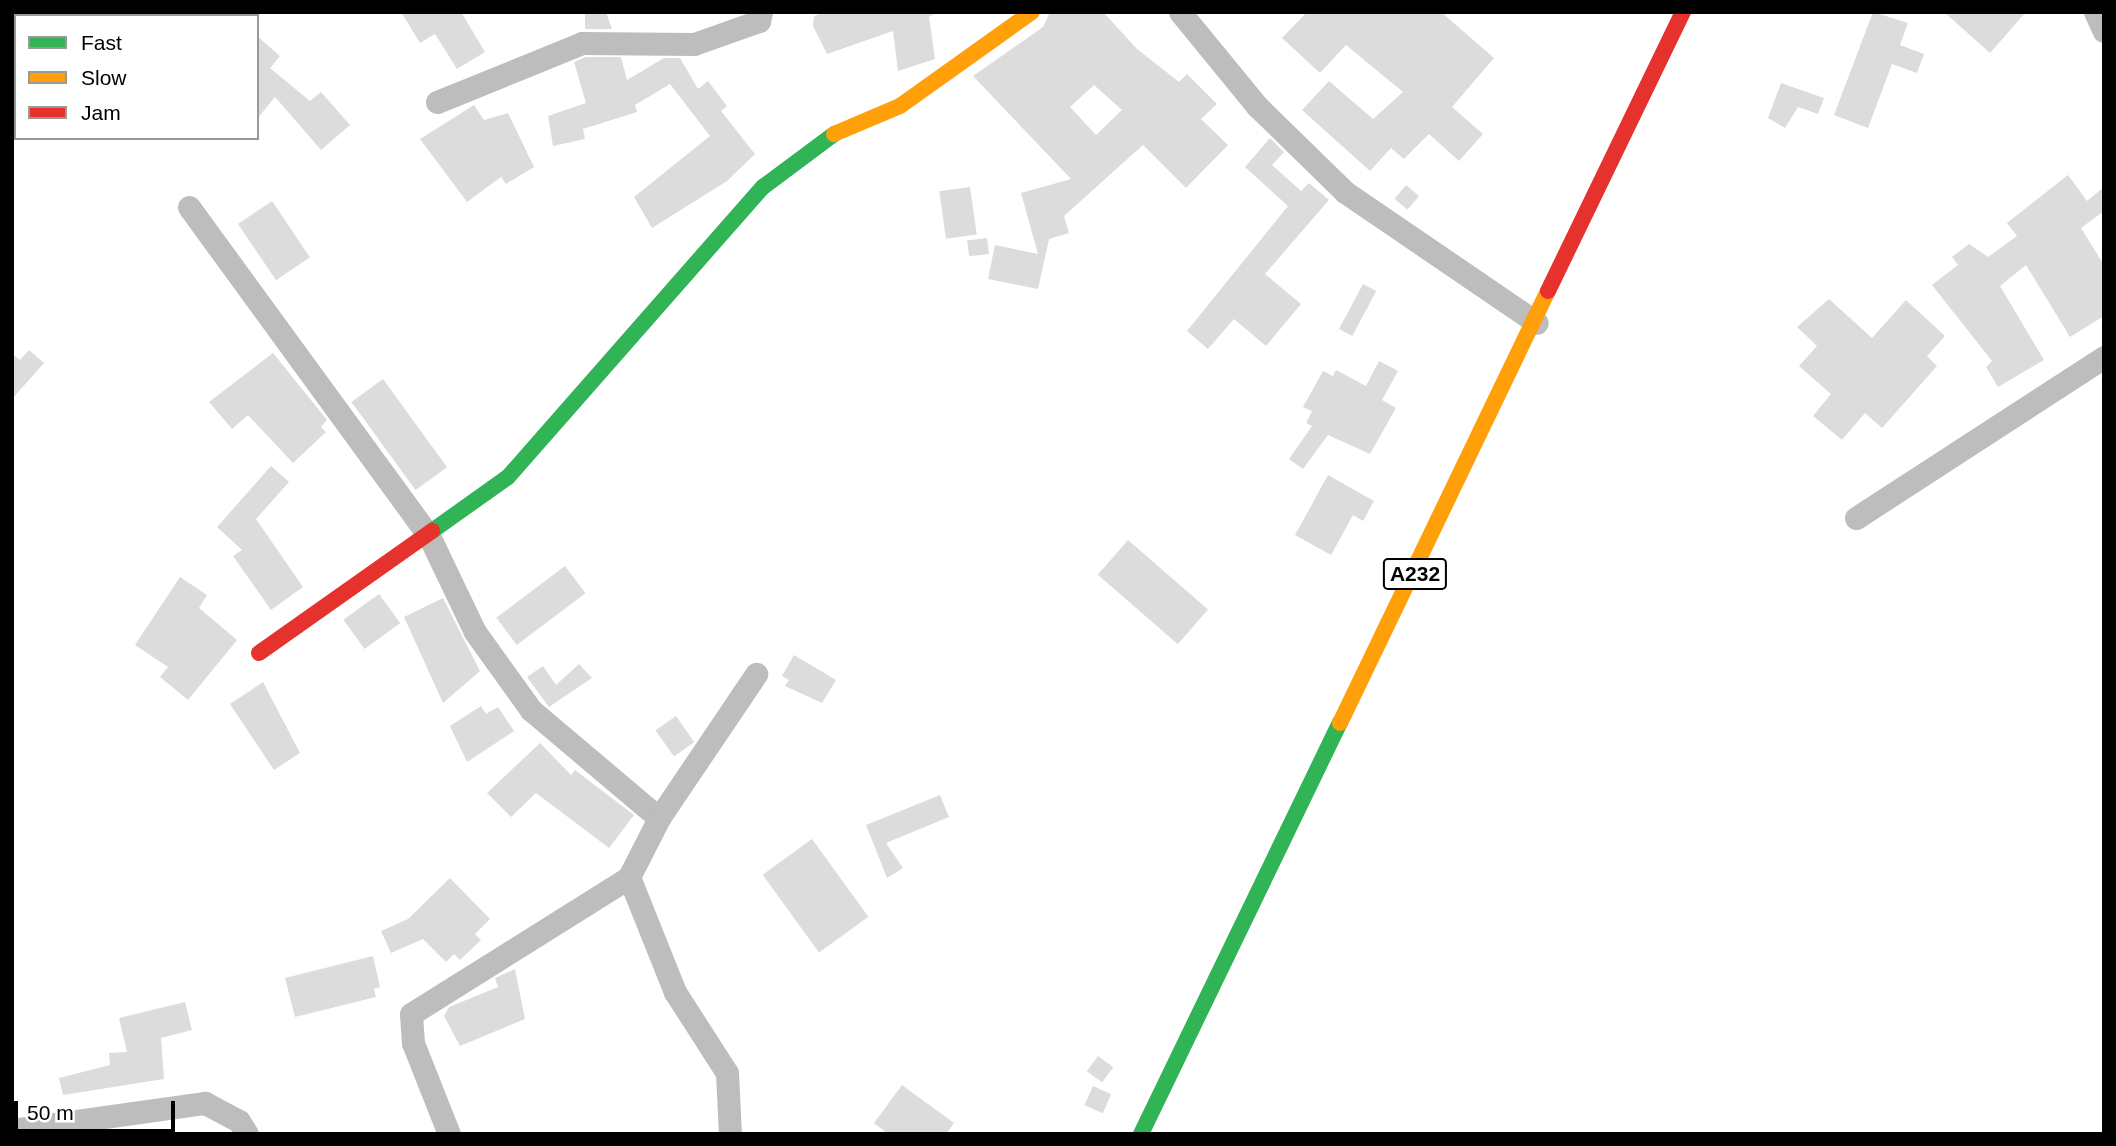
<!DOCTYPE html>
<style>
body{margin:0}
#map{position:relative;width:2116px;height:1146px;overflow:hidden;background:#fff;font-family:Arial,sans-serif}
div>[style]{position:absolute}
.building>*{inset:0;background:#dcdcdc;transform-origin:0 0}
.street>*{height:23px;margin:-11.5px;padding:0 11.5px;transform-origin:11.5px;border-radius:11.5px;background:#bdbdbd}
.fast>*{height:16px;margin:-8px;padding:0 8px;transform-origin:8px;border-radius:8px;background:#30b455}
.slow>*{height:16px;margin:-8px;padding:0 8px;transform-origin:8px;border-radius:8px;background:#ff9f0a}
.jam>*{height:16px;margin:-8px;padding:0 8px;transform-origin:8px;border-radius:8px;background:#e5322d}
span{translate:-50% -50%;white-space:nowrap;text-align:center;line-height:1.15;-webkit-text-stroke:6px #fff;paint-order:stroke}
.shield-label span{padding:2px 5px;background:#fff;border:2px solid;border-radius:5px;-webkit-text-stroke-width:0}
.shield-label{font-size:21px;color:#000;font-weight:700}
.frame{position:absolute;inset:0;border:14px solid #000;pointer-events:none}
.legend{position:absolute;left:14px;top:14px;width:245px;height:126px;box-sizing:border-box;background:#fff;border:2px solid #999;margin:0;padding:9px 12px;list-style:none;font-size:21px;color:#000}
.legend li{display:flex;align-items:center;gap:14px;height:35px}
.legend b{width:35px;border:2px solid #999}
.scale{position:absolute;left:14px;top:1101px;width:161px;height:32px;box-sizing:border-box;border:4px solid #000;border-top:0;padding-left:9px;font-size:21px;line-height:24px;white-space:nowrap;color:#000;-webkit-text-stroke:5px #fff;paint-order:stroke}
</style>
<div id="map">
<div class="building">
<div style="clip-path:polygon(401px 12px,461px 12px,485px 52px,457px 69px,435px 34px,420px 43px)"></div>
<div style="clip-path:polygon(585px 12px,606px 12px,612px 29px,585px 29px)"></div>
<div style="clip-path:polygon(825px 12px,937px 12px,929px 17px,935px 59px,898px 71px,893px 31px,827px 54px,813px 26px,814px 16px)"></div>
<div style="clip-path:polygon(evenodd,1050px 12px,1103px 12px,1137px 49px,1179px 82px,1187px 74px,1217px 104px,1201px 119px,1228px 145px,1186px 188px,1143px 145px,1064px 216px,1069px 233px,1049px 239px,1038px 289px,988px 279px,995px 245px,1038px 254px,1021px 193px,1071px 179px,973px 76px,1043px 27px,1050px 12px,1094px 85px,1122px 110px,1096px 135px,1070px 107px,1094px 85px)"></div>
<div style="clip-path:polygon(1307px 12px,1441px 12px,1494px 58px,1452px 107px,1483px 134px,1459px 161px,1429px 134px,1404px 159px,1391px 148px,1370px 171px,1302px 110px,1329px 81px,1373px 119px,1403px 92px,1346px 45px,1320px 73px,1282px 38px)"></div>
<div style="clip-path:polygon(1873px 12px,1908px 23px,1900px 45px,1924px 54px,1917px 73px,1892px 64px,1868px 128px,1834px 115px)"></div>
<div style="clip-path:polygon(1944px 12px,2026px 12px,1990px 53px)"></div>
<div style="clip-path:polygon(257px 36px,280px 56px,270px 68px,310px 101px,321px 92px,350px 125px,321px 150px,275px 97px,257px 119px)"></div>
<div style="clip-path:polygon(585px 57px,621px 57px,627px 80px,664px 58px,680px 58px,698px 89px,708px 81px,727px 106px,721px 111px,755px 154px,727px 181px,652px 228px,634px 197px,710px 136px,670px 84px,635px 105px,637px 112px,583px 129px,585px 139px,553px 146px,548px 116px,586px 103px,574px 62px)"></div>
<div style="clip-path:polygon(1781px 83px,1824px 98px,1818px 114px,1798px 107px,1785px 128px,1768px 118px)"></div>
<div style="clip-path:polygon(474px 105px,484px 120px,508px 113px,534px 167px,506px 184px,501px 177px,467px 202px,420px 139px)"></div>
<div style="clip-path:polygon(1270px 138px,1284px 152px,1272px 165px,1301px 191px,1309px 183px,1329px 200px,1265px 274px,1301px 304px,1266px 346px,1234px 319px,1208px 349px,1187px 331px,1288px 206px,1245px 167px)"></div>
<div style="clip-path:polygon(2068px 175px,2087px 201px,2104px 187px,2104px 211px,2081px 228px,2104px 265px,2104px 316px,2070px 337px,2026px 265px,2000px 286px,2044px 360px,1998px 387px,1986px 367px,1992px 361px,1932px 285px,1958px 265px,1952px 257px,1969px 244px,1988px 257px,2017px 236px,2007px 223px)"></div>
<div style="left:1406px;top:185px;width:17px;height:18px;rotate:40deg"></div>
<div style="left:970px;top:187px;width:48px;height:31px;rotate:82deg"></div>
<div style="left:272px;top:201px;width:68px;height:41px;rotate:56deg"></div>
<div style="left:987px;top:238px;width:16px;height:20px;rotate:83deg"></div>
<div style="left:1363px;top:284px;width:15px;height:51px;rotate:28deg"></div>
<div style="clip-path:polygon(1829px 299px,1872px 338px,1906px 300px,1945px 336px,1927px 356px,1937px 366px,1882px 428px,1865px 413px,1842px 440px,1813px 416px,1831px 394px,1799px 366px,1817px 346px,1797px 327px)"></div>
<div style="clip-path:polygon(29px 350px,44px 363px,12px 399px,12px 354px,20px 360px)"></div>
<div style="clip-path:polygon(273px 353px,327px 420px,321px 427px,326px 432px,293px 463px,248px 415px,232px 429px,209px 402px)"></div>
<div style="clip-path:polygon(1379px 361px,1398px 371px,1382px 400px,1396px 408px,1370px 454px,1328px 435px,1303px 469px,1289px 459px,1312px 426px,1306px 423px,1312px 411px,1303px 407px,1323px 371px,1333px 376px,1336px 370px,1366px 386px)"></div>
<div style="left:383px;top:379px;width:109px;height:39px;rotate:54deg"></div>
<div style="clip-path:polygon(271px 466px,289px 482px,256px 519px,303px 587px,271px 610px,233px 556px,242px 550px,217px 527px)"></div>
<div style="clip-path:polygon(1328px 475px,1374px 501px,1363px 521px,1353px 515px,1331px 555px,1295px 535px)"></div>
<div style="left:1128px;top:540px;width:106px;height:46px;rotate:41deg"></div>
<div style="left:565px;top:566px;width:34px;height:86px;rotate:53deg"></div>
<div style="clip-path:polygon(180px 577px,207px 595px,199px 608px,237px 640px,188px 700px,160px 677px,168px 667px,135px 645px)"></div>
<div style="left:379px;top:594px;width:36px;height:44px;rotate:54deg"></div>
<div style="clip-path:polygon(443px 598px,480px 671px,443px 703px,404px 617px)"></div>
<div style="clip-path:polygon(794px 655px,836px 680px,822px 703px,785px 686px,789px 680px,782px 676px)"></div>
<div style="clip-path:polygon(579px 664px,592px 678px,549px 707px,527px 677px,543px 666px,556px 685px)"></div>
<div style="clip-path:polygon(263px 682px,300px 753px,274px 770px,230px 704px)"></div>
<div style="clip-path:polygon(481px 706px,486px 714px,498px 707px,514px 731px,467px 762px,450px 726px)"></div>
<div style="left:676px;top:716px;width:32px;height:25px;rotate:55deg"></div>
<div style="clip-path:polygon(540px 743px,571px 775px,575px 770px,634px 815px,609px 848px,536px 793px,511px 817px,487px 793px)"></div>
<div style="clip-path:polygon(940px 795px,949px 817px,886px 843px,903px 868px,887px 878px,866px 825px)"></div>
<div style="left:812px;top:839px;width:96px;height:61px;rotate:54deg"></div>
<div style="clip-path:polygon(450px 878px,490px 919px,475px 934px,481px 940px,460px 960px,454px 954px,446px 962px,423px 939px,391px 953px,381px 931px,408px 919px)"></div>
<div style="clip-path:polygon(373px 956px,380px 987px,374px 989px,376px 997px,295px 1017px,285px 978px)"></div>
<div style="clip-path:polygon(515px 969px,525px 1019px,460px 1046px,444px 1016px,449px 1007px,498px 987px,495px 978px)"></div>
<div style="clip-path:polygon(185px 1002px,192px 1030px,161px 1038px,164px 1079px,63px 1095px,59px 1078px,110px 1065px,109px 1053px,127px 1052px,119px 1018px)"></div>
<div style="left:1098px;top:1056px;width:19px;height:19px;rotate:36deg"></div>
<div style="clip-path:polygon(902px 1085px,954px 1123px,946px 1134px,888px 1134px,874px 1123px)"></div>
<div style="left:1093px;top:1086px;width:20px;height:21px;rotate:24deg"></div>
</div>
<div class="street">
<div style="left:1180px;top:12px;width:122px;rotate:50.7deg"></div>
<div style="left:1257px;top:106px;width:123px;rotate:44.3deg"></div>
<div style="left:1345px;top:192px;width:232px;rotate:34.3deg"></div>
<div style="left:2095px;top:12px;width:21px;rotate:65deg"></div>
<div style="left:437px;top:102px;width:157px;rotate:-22.1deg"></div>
<div style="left:582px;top:43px;width:112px;rotate:0.5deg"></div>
<div style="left:694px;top:44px;width:69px;rotate:-19.5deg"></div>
<div style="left:759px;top:21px;width:9px;rotate:-77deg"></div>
<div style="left:189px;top:207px;width:407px;rotate:53.9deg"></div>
<div style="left:429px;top:536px;width:106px;rotate:64.4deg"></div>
<div style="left:475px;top:632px;width:96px;rotate:54.3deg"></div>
<div style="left:531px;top:710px;width:167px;rotate:40.2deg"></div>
<div style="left:1856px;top:518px;width:296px;rotate:-33deg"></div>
<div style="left:629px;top:877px;width:124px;rotate:68.2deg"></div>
<div style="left:675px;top:992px;width:96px;rotate:57.3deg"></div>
<div style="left:727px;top:1073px;width:61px;rotate:87.2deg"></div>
<div style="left:12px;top:1130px;width:195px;rotate:-8deg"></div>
<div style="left:205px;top:1103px;width:38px;rotate:28deg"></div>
<div style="left:239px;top:1121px;width:15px;rotate:58deg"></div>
<div style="left:449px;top:1134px;width:98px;rotate:-111.6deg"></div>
<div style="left:413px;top:1043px;width:29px;rotate:-94deg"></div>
<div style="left:411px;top:1014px;width:257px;rotate:-32.1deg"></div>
<div style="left:629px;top:877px;width:66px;rotate:-63deg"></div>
<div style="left:659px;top:818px;width:174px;rotate:-56deg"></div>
</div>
<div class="fast">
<div style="left:432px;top:531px;width:93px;rotate:-35.4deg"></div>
<div style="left:508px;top:477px;width:386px;rotate:-48.7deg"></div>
<div style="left:763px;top:187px;width:89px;rotate:-36.7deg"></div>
<div style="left:1141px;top:1134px;width:457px;rotate:-64.2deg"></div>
</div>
<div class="slow">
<div style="left:834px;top:134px;width:72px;rotate:-23deg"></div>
<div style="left:900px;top:106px;width:162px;rotate:-35.5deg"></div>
<div style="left:1340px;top:723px;width:479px;rotate:-64.3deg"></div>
</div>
<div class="jam">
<div style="left:1548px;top:291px;width:310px;rotate:-64.2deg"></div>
<div style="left:259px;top:653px;width:212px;rotate:-35.2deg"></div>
</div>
<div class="shield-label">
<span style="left:1415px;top:574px">A232</span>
</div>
<div class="frame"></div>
<ul class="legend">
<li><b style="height:9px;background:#30b455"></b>Fast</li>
<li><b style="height:9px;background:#ff9f0a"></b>Slow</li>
<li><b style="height:9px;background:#e5322d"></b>Jam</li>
</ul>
<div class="scale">50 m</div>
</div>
